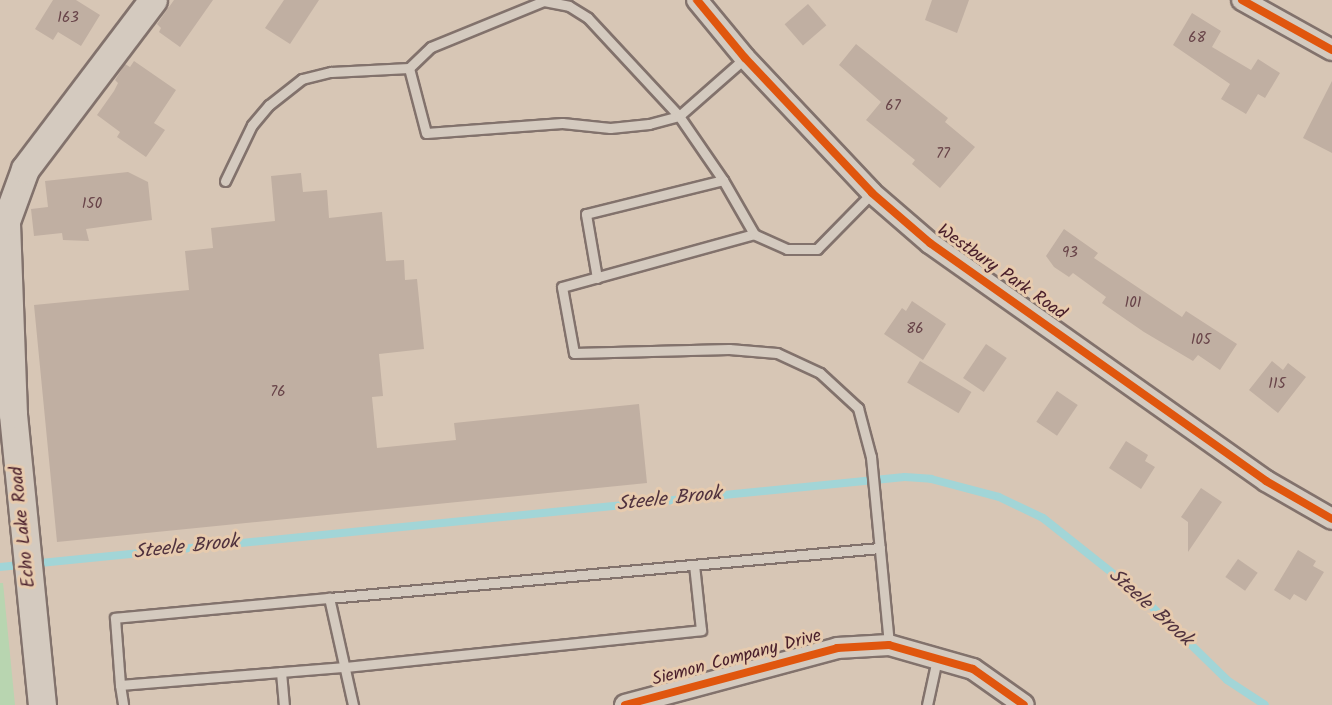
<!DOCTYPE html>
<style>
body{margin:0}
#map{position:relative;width:1332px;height:705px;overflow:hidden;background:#d7c6b5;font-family:Kalam,sans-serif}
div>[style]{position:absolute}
.green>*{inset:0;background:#b8d5b0}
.stream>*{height:8px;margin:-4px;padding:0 4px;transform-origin:4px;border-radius:4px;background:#a2d5d7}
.building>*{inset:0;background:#c0afa2;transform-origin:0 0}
.roads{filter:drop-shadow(2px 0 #82726c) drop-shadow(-2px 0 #82726c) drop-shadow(0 2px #82726c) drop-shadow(0 -2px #82726c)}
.service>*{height:9px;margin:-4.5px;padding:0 4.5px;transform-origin:4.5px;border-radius:4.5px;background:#d4cabf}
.minor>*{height:20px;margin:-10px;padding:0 10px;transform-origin:10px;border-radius:10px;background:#d4cabf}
.secondary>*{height:27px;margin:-13.5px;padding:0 13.5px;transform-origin:13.5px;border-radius:13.5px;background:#d4cabf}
.cycleway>*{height:8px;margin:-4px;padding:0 4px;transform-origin:4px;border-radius:4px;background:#e0560e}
span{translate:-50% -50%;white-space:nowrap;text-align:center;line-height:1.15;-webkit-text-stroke:6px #e7cbae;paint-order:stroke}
.number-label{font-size:15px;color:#684449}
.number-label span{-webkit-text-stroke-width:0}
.street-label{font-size:18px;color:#4a1f2b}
.water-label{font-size:20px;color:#50323e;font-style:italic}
</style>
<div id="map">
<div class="green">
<div style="clip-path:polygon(0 583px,3px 583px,15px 705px,0 705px)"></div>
</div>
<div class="stream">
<div style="left:0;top:567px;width:909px;rotate:-5.68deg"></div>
<div style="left:905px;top:477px;width:26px;rotate:4deg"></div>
<div style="left:931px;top:479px;width:70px;rotate:14.8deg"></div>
<div style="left:999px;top:497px;width:49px;rotate:25.5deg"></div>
<div style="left:1043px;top:518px;width:122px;rotate:38.4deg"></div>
<div style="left:1139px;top:594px;width:123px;rotate:44.3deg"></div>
<div style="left:1227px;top:680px;width:45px;rotate:33.3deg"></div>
</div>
<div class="building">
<div style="clip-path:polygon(53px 0,76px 0,100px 15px,81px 46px,58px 32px,53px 40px,35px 29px)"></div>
<div style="clip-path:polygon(174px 0,213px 0,180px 47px,159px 32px,161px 28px,157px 24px)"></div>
<div style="clip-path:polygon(284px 0,319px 0,290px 44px,265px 28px)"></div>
<div style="clip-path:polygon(932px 0,969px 0,957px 33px,925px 20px)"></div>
<div style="left:808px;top:4px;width:28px;height:31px;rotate:49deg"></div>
<div style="clip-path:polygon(1192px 13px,1221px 31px,1212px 47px,1251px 70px,1258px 59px,1280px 73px,1265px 98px,1258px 94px,1246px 114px,1221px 99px,1230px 84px,1173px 45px)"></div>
<div style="clip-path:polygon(856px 44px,948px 118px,945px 122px,975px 147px,940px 188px,912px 164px,915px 160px,866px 120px,881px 102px,839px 65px)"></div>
<div style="clip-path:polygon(134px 61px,176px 90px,154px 123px,165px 130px,146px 157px,117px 137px,120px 132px,97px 115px,114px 91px,118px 83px,115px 80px,125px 64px,130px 67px)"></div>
<div style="clip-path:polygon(1332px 81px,1332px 153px,1303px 138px)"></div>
<div style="clip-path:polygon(128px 172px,148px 182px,152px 220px,86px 229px,89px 241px,63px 240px,62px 233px,34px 236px,31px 209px,48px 207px,45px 181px)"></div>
<div style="clip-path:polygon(301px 173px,303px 192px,327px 190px,329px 218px,382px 212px,386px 261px,404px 260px,405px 280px,417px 279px,424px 349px,379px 354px,383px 396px,372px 397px,377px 448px,456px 440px,454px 423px,639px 404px,647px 483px,57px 542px,34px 305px,189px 290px,185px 251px,213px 248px,211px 228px,275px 221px,271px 176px)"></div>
<div style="clip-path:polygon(1064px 229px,1098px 253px,1094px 258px,1182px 317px,1186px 311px,1237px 344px,1220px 370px,1198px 355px,1193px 361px,1144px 332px,1102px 303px,1106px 297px,1073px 273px,1069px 277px,1054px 267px,1046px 256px)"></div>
<div style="clip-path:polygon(912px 301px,946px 324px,923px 360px,884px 334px,902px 308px,906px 311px)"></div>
<div style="left:986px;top:344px;width:25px;height:41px;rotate:34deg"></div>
<div style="left:920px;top:361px;width:60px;height:25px;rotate:31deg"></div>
<div style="clip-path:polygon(1272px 361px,1283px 370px,1288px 363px,1306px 377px,1278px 413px,1249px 390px)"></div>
<div style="left:1057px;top:391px;width:25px;height:37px;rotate:34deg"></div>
<div style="clip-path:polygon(1126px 441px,1148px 455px,1145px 461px,1155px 467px,1141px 489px,1109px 468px)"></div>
<div style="clip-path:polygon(1201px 488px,1222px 502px,1188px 552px,1188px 522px,1181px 517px)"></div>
<div style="clip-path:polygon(1298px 550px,1316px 561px,1313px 566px,1324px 572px,1306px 601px,1294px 594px,1290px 600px,1274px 590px)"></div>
<div style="left:1238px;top:559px;width:24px;height:22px;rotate:35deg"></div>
</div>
<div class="roads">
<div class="service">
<div style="left:544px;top:1px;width:25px;rotate:11deg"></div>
<div style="left:569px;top:6px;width:22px;rotate:32deg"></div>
<div style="left:588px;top:18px;width:134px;rotate:47.1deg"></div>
<div style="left:679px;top:116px;width:31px;rotate:165deg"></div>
<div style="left:649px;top:124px;width:39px;rotate:174deg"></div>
<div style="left:610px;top:128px;width:48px;rotate:-174.1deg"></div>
<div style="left:562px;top:123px;width:136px;rotate:175.8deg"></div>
<div style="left:426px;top:133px;width:67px;rotate:-104.7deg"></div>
<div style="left:409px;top:68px;width:30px;rotate:-44deg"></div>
<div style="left:431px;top:47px;width:122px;rotate:-22.2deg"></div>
<div style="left:745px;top:58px;width:88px;rotate:138.7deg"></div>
<div style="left:679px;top:116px;width:78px;rotate:55.5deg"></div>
<div style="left:723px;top:180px;width:62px;rotate:60.1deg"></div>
<div style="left:225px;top:181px;width:62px;rotate:-64.3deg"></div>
<div style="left:252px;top:125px;width:26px;rotate:-50deg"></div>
<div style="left:269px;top:105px;width:42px;rotate:-38.2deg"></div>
<div style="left:302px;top:79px;width:30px;rotate:-14deg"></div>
<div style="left:331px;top:72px;width:78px;rotate:-2.9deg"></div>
<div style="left:872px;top:193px;width:78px;rotate:134.5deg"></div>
<div style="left:817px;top:249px;width:30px;rotate:180deg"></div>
<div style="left:787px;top:249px;width:36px;rotate:-156deg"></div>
<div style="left:754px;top:234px;width:199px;rotate:164.6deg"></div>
<div style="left:562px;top:287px;width:67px;rotate:79.7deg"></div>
<div style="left:574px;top:353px;width:155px;rotate:-1.5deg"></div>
<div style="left:729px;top:349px;width:48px;rotate:4.8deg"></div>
<div style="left:777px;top:353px;width:47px;rotate:24.9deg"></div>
<div style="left:820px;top:373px;width:52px;rotate:42.6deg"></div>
<div style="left:858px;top:408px;width:51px;rotate:75.1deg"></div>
<div style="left:871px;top:457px;width:189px;rotate:84.5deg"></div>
<div style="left:597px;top:278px;width:65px;rotate:-99.8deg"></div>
<div style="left:586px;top:214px;width:141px;rotate:-13.9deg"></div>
<div style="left:329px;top:598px;width:215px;rotate:174.7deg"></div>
<div style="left:115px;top:618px;width:67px;rotate:85.7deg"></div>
<div style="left:120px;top:685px;width:226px;rotate:-4.6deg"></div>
<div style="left:345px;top:667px;width:358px;rotate:-5.9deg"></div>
<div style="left:701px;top:630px;width:65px;rotate:-96.1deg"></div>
<div style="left:281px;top:672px;width:33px;rotate:85deg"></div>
<div style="left:120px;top:685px;width:20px;rotate:81deg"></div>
<div style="left:353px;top:705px;width:110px;rotate:-102.6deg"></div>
<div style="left:329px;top:598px;width:553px;rotate:-5.19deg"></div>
<div style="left:927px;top:705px;width:47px;rotate:-77.7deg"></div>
</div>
<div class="minor">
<div style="left:697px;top:0;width:75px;rotate:50.4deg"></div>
<div style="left:745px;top:58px;width:185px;rotate:46.7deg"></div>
<div style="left:872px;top:193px;width:77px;rotate:40.8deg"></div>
<div style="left:930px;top:243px;width:412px;rotate:35.3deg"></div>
<div style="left:1266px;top:481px;width:76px;rotate:29.9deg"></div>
<div style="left:1242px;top:0;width:103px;rotate:29.1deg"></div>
<div style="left:625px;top:705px;width:220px;rotate:-15deg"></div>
<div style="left:837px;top:648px;width:52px;rotate:-3.3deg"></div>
<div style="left:889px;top:645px;width:87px;rotate:15.9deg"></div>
<div style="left:973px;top:669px;width:62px;rotate:35.2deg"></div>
</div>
<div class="secondary">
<div style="left:42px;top:705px;width:292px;rotate:-95.7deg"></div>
<div style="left:13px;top:414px;width:193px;rotate:-92.1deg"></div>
<div style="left:6px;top:221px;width:55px;rotate:-69.9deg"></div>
<div style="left:25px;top:169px;width:212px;rotate:-52.9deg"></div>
</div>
</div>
<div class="cycleway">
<div style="left:697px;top:0;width:75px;rotate:50.4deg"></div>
<div style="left:745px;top:58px;width:185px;rotate:46.7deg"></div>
<div style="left:872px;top:193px;width:77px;rotate:40.8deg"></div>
<div style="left:930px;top:243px;width:412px;rotate:35.3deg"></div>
<div style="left:1266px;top:481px;width:76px;rotate:29.9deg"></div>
<div style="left:1242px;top:0;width:103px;rotate:29.1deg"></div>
<div style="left:625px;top:705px;width:220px;rotate:-15deg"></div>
<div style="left:837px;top:648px;width:52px;rotate:-3.3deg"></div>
<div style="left:889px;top:645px;width:87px;rotate:15.9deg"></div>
<div style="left:973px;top:669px;width:62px;rotate:35.2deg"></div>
</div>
<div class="number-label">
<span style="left:68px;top:19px">163</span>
<span style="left:1197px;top:39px">68</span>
<span style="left:893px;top:107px">67</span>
<span style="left:943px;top:155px">77</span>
<span style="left:92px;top:205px">150</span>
<span style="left:1070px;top:254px">93</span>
<span style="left:1133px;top:304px">101</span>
<span style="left:915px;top:330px">86</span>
<span style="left:1201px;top:341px">105</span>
<span style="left:1277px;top:385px">115</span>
<span style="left:278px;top:393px">76</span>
</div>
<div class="street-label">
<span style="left:1001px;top:273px;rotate:35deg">Westbury Park Road</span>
<span style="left:24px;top:527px;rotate:-96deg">Echo Lake Road</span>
<span style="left:737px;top:659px;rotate:-15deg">Siemon Company Drive</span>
</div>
<div class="water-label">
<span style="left:669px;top:500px;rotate:-6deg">Steele Brook</span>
<span style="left:186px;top:548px;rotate:-6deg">Steele Brook</span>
<span style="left:1150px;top:608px;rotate:42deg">Steele Brook</span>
</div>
</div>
